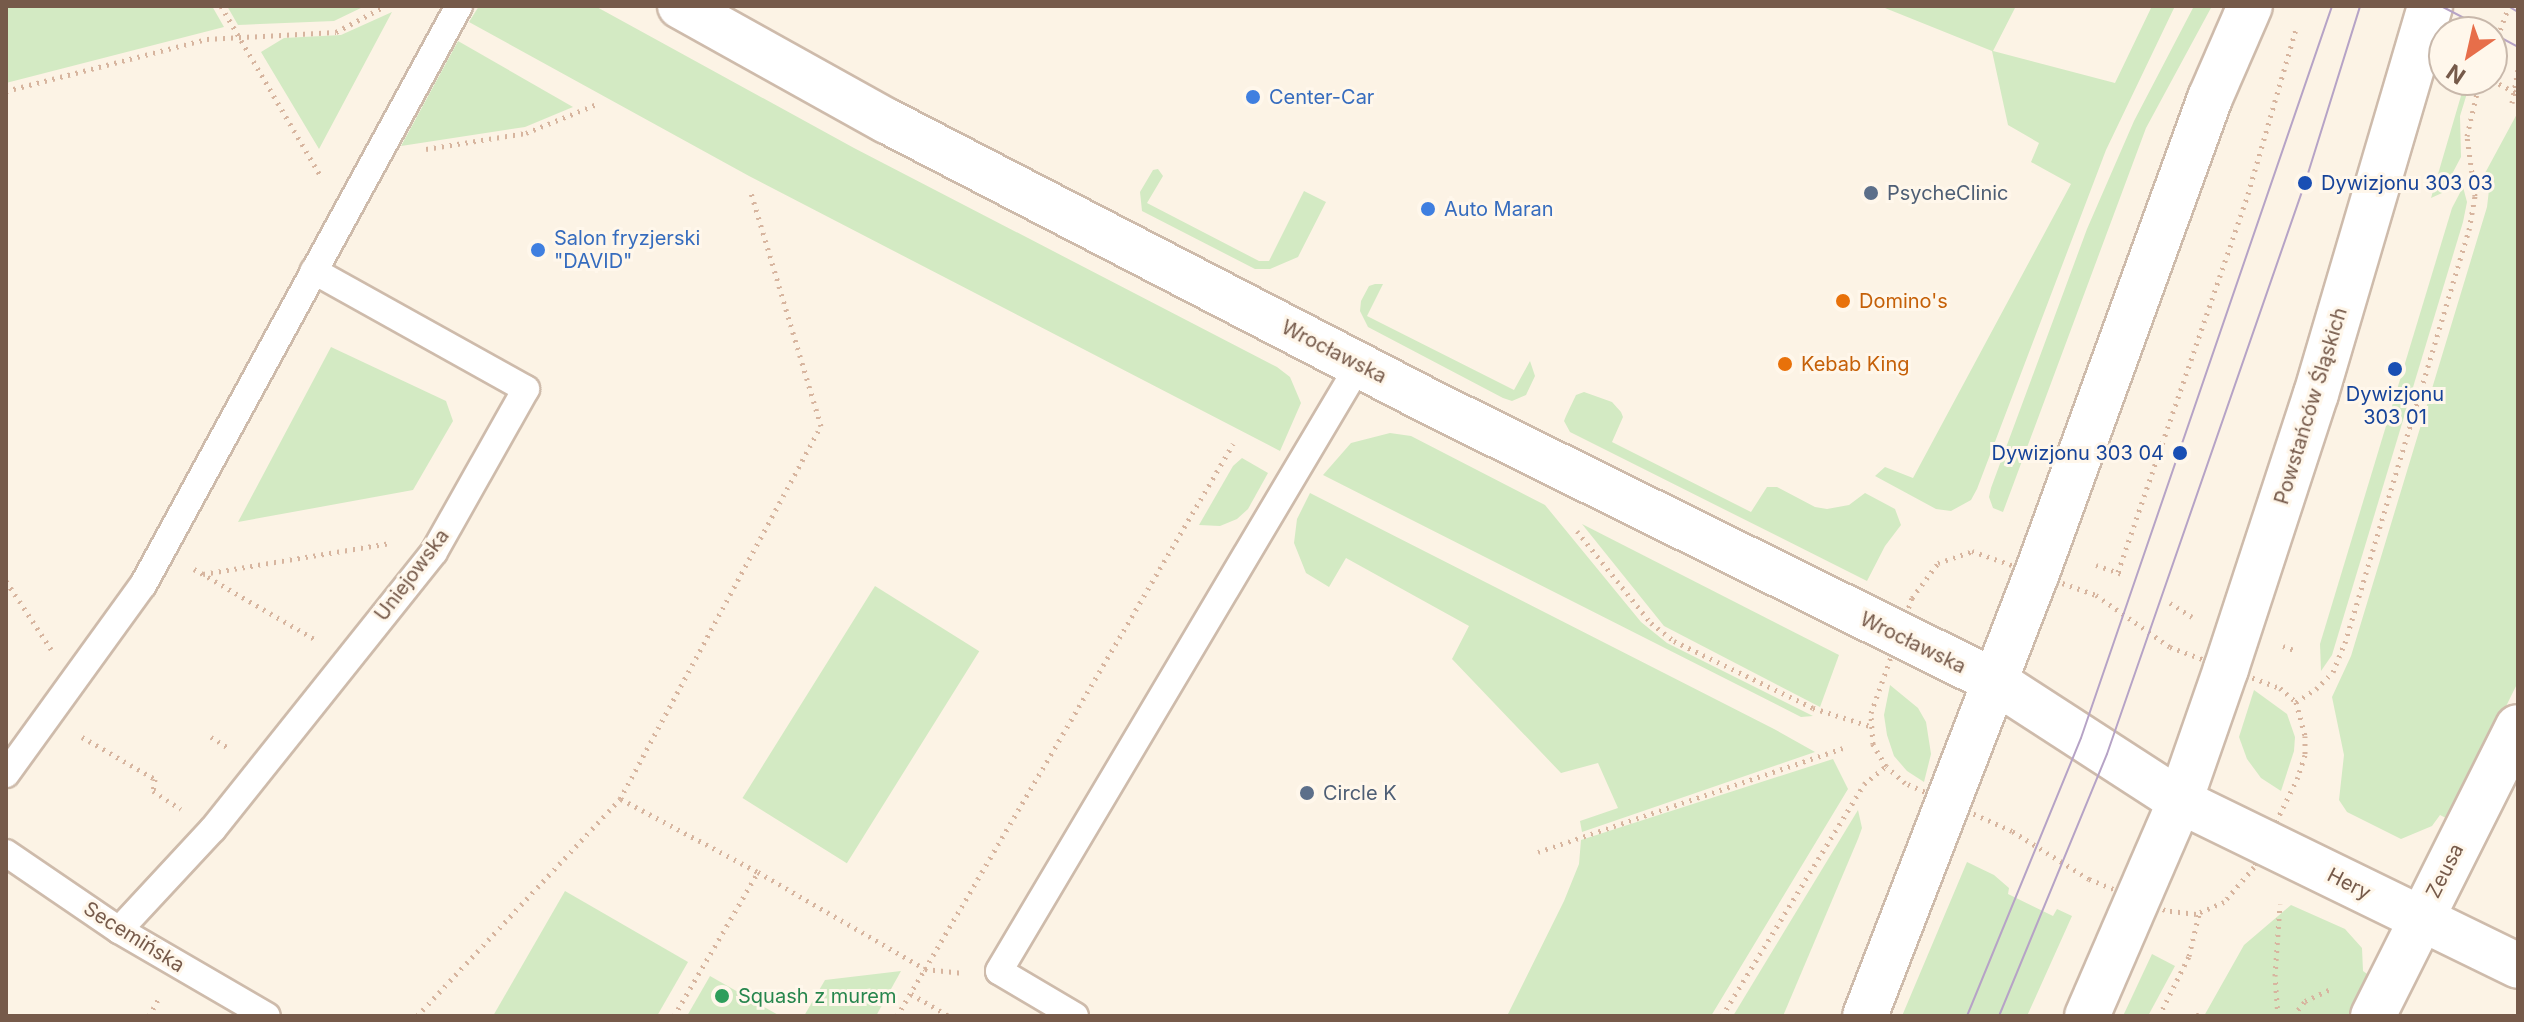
<!DOCTYPE html>
<meta charset="utf-8">
<style>
body{margin:0}
#map{position:relative;width:2524px;height:1022px;overflow:hidden;background:#fcf3e5;font-family:Inter,sans-serif}
div>[style]{position:absolute}
.green>*{inset:0;background:#d3eac3;transform-origin:0 0}
.path>*{height:5px;margin-top:-2.5px;transform-origin:0;background:repeating-linear-gradient(90deg,#d7b59f 0 2px,transparent 0 8px)}
.roads{filter:drop-shadow(2px 0 #cebbab) drop-shadow(-2px 0 #cebbab) drop-shadow(0 2px #cebbab) drop-shadow(0 -2px #cebbab)}
.lane>*{height:26px;margin:-13px;padding:0 13px;transform-origin:13px;border-radius:13px;background:#fff}
.street>*{height:44px;margin:-22px;padding:0 22px;transform-origin:22px;border-radius:22px;background:#fff}
.secondary>*{height:44px;margin:-22px;padding:0 22px;transform-origin:22px;border-radius:22px;background:#fff}
.tram>*{height:2px;margin:-1px;padding:0 1px;transform-origin:1px;border-radius:1px;background:#b6a3c6}
.dots>*{width:22px;height:22px;translate:-50% -50%;box-sizing:border-box;border:4px solid #fff7eb;border-radius:50%}
span{translate:-50% -50%;white-space:nowrap;text-align:center;line-height:1.15;-webkit-text-stroke:6px #fff7eb;paint-order:stroke}
.shop-label{font-size:20px;color:#366cbe}
.left{translate:0 -50%;text-align:left}
.transit-label{font-size:20px;color:#164399}
.right{translate:-100% -50%;text-align:right}
.service-label{font-size:20px;color:#4e5e75}
.food-label{font-size:20px;color:#c56008}
.street-label{font-size:20px;color:#765a4a}
.leisure-label{font-size:20px;color:#27864d}
.frame{position:absolute;inset:0;border:8px solid #765a4a;pointer-events:none}
.north{position:absolute;left:2428px;top:16px;width:80px;height:80px;box-sizing:border-box;background:#fff7eb;border:2px solid #c8b8ab;border-radius:50%;rotate:214deg;font-size:22px;font-weight:700;line-height:32px;text-align:center;color:#765a4a}
.north::after{content:'';display:block;margin:auto;width:28px;height:36px;background:#e76e4a;clip-path:polygon(50% 0,100% 100%,50% 72%,0 100%)}
</style>
<div id="map">
<div class="green">
<div style="clip-path:polygon(6px 6px,212px 6px,224px 27px,6px 83px)"></div>
<div style="clip-path:polygon(227px 6px,365px 6px,334px 21px,238px 25px)"></div>
<div style="clip-path:polygon(479px 6px,595px 6px,854px 148px,1277px 367px,1290px 377px,1301px 403px,1280px 451px,749px 176px,469px 22px)"></div>
<div style="clip-path:polygon(1880px 6px,2016px 6px,1993px 51px,2115px 83px,2152px 6px,2175px 6px,2106px 150px,1977px 489px,1971px 500px,1951px 511px,1936px 509px,1875px 476px,1885px 467px,1913px 478px,2071px 184px,2031px 162px,2039px 143px,2008px 125px,1992px 51px)"></div>
<div style="clip-path:polygon(2194px 6px,2212px 6px,2146px 128px,2003px 512px,1993px 508px,1989px 497px,1991px 488px,2087px 229px,2134px 121px)"></div>
<div style="clip-path:polygon(392px 12px,319px 149px,261px 52px,284px 38px,341px 35px)"></div>
<div style="clip-path:polygon(458px 41px,573px 107px,525px 127px,401px 146px)"></div>
<div style="clip-path:polygon(2463px 89px,2468px 90px,2460px 116px,2461px 157px,2442px 193px,2431px 198px)"></div>
<div style="clip-path:polygon(2518px 112px,2518px 682px,2450px 820px,2440px 815px,2432px 826px,2401px 839px,2347px 812px,2339px 800px,2344px 755px,2332px 697px,2351px 656px,2487px 207px,2489px 190px,2484px 175px)"></div>
<div style="clip-path:polygon(1158px 169px,1163px 176px,1147px 203px,1259px 261px,1269px 261px,1304px 191px,1326px 202px,1298px 257px,1270px 269px,1255px 269px,1142px 211px,1140px 192px,1153px 170px)"></div>
<div style="clip-path:polygon(2463px 187px,2467px 202px,2463px 222px,2332px 655px,2321px 671px,2320px 644px,2452px 208px)"></div>
<div style="clip-path:polygon(1375px 284px,1383px 284px,1367px 316px,1514px 390px,1530px 361px,1535px 376px,1526px 395px,1512px 401px,1503px 398px,1368px 327px,1360px 311px,1361px 301px,1369px 286px)"></div>
<div style="clip-path:polygon(331px 347px,446px 401px,453px 421px,413px 490px,238px 522px)"></div>
<div style="clip-path:polygon(1584px 392px,1612px 402px,1621px 412px,1623px 417px,1612px 442px,1751px 512px,1767px 487px,1777px 487px,1815px 507px,1827px 509px,1849px 505px,1865px 493px,1895px 509px,1901px 525px,1885px 546px,1867px 581px,1570px 432px,1564px 421px,1566px 416px,1576px 395px)"></div>
<div style="clip-path:polygon(1390px 433px,1411px 436px,1545px 505px,1641px 622px,1667px 643px,1813px 716px,1801px 717px,1323px 475px,1351px 443px)"></div>
<div style="clip-path:polygon(1242px 458px,1268px 473px,1248px 509px,1237px 519px,1220px 526px,1199px 525px,1233px 466px)"></div>
<div style="clip-path:polygon(1310px 493px,1774px 729px,1815px 752px,1582px 832px,1580px 821px,1618px 808px,1598px 763px,1561px 773px,1452px 659px,1469px 626px,1346px 558px,1329px 587px,1306px 573px,1294px 543px,1297px 519px)"></div>
<div style="clip-path:polygon(1582px 524px,1839px 655px,1820px 707px,1664px 626px)"></div>
<div style="left:875px;top:586px;width:123px;height:250px;rotate:32deg"></div>
<div style="clip-path:polygon(1890px 685px,1918px 708px,1926px 722px,1931px 754px,1924px 782px,1907px 771px,1894px 756px,1887px 735px,1884px 715px)"></div>
<div style="clip-path:polygon(2254px 690px,2287px 714px,2295px 737px,2294px 751px,2281px 791px,2261px 778px,2247px 759px,2239px 737px)"></div>
<div style="clip-path:polygon(1833px 759px,1848px 789px,1711px 1016px,1507px 1016px,1564px 901px,1579px 864px,1581px 840px)"></div>
<div style="clip-path:polygon(1858px 810px,1862px 828px,1858px 839px,1783px 1016px,1733px 1016px)"></div>
<div style="clip-path:polygon(1967px 862px,1994px 875px,2009px 888px,2008px 894px,2053px 916px,2057px 909px,2072px 916px,2027px 1016px,1902px 1016px)"></div>
<div style="clip-path:polygon(565px 891px,688px 962px,657px 1016px,493px 1016px)"></div>
<div style="clip-path:polygon(2291px 905px,2345px 929px,2362px 948px,2363px 971px,2374px 979px,2355px 1016px,2204px 1016px,2244px 945px)"></div>
<div style="clip-path:polygon(2152px 954px,2175px 966px,2148px 1016px,2123px 1016px)"></div>
<div style="clip-path:polygon(901px 971px,876px 1016px,804px 1016px,825px 980px)"></div>
<div style="clip-path:polygon(710px 976px,780px 1016px,687px 1016px)"></div>
</div>
<div class="path">
<div style="left:221px;top:6px;width:199px;rotate:59.6deg"></div>
<div style="left:2492px;top:52px;width:49px;rotate:-69.7deg"></div>
<div style="left:2492px;top:80px;width:30px;rotate:28deg"></div>
<div style="left:6px;top:91px;width:208px;rotate:-14.5deg"></div>
<div style="left:207px;top:39px;width:129px;rotate:-3.1deg"></div>
<div style="left:336px;top:32px;width:55px;rotate:-28deg"></div>
<div style="left:2512px;top:103px;width:34px;rotate:-80deg"></div>
<div style="left:426px;top:149px;width:101px;rotate:-9.1deg"></div>
<div style="left:526px;top:133px;width:77px;rotate:-22.2deg"></div>
<div style="left:1577px;top:531px;width:118px;rotate:51.2deg"></div>
<div style="left:1651px;top:623px;width:29px;rotate:38deg"></div>
<div style="left:1674px;top:641px;width:154px;rotate:25.7deg"></div>
<div style="left:1813px;top:708px;width:60px;rotate:17.5deg"></div>
<div style="left:1972px;top:551px;width:132px;rotate:19.5deg"></div>
<div style="left:2096px;top:595px;width:90px;rotate:35.1deg"></div>
<div style="left:2170px;top:647px;width:117px;rotate:20.4deg"></div>
<div style="left:2280px;top:688px;width:21px;rotate:41deg"></div>
<div style="left:2296px;top:702px;width:35px;rotate:75deg"></div>
<div style="left:2305px;top:736px;width:19px;rotate:90deg"></div>
<div style="left:2305px;top:755px;width:23px;rotate:108deg"></div>
<div style="left:2298px;top:777px;width:100px;rotate:116.1deg"></div>
<div style="left:2254px;top:867px;width:46px;rotate:130.6deg"></div>
<div style="left:2224px;top:902px;width:30px;rotate:157deg"></div>
<div style="left:2196px;top:914px;width:31px;rotate:-173deg"></div>
<div style="left:2165px;top:910px;width:82px;rotate:-157.8deg"></div>
<div style="left:2089px;top:879px;width:91px;rotate:-148.1deg"></div>
<div style="left:2012px;top:831px;width:117px;rotate:-155.8deg"></div>
<div style="left:1905px;top:783px;width:25px;rotate:-138deg"></div>
<div style="left:1886px;top:766px;width:26px;rotate:-121deg"></div>
<div style="left:1873px;top:744px;width:31px;rotate:-94deg"></div>
<div style="left:1871px;top:713px;width:122px;rotate:-70.4deg"></div>
<div style="left:1912px;top:598px;width:44px;rotate:-53.4deg"></div>
<div style="left:1938px;top:563px;width:36px;rotate:-19deg"></div>
<div style="left:2096px;top:565px;width:31px;rotate:19deg"></div>
<div style="left:194px;top:569px;width:141px;rotate:30.2deg"></div>
<div style="left:2118px;top:572px;width:400px;rotate:-71deg"></div>
<div style="left:2248px;top:194px;width:172px;rotate:-73.8deg"></div>
<div style="left:203px;top:574px;width:190px;rotate:-9.4deg"></div>
<div style="left:6px;top:581px;width:82px;rotate:56.5deg"></div>
<div style="left:2170px;top:603px;width:26px;rotate:32deg"></div>
<div style="left:2283px;top:646px;width:15px;rotate:20deg"></div>
<div style="left:2296px;top:702px;width:24px;rotate:-33deg"></div>
<div style="left:2316px;top:689px;width:24px;rotate:-45deg"></div>
<div style="left:2333px;top:672px;width:31px;rotate:-68deg"></div>
<div style="left:2345px;top:643px;width:431px;rotate:-73.3deg"></div>
<div style="left:2469px;top:230px;width:35px;rotate:-80deg"></div>
<div style="left:2475px;top:196px;width:61px;rotate:-97.6deg"></div>
<div style="left:2467px;top:136px;width:57px;rotate:-76.9deg"></div>
<div style="left:82px;top:737px;width:84px;rotate:29.9deg"></div>
<div style="left:155px;top:779px;width:12px;rotate:99deg"></div>
<div style="left:153px;top:791px;width:33px;rotate:33deg"></div>
<div style="left:211px;top:737px;width:19px;rotate:32deg"></div>
<div style="left:621px;top:799px;width:155px;rotate:28.1deg"></div>
<div style="left:1538px;top:852px;width:322px;rotate:-18.8deg"></div>
<div style="left:911px;top:994px;width:44px;rotate:30.1deg"></div>
<div style="left:2196px;top:1013px;width:3px;rotate:72deg"></div>
<div style="left:149px;top:1016px;width:21px;rotate:-61deg"></div>
<div style="left:417px;top:1016px;width:297px;rotate:-46.9deg"></div>
<div style="left:620px;top:799px;width:424px;rotate:-61.7deg"></div>
<div style="left:821px;top:426px;width:246px;rotate:-106.7deg"></div>
<div style="left:674px;top:1016px;width:167px;rotate:-59.7deg"></div>
<div style="left:758px;top:872px;width:193px;rotate:30.1deg"></div>
<div style="left:925px;top:969px;width:609px;rotate:-59.6deg"></div>
<div style="left:897px;top:1016px;width:55px;rotate:-59.2deg"></div>
<div style="left:925px;top:969px;width:36px;rotate:6deg"></div>
<div style="left:1722px;top:1016px;width:272px;rotate:-58.5deg"></div>
<div style="left:1864px;top:784px;width:28px;rotate:-39deg"></div>
<div style="left:2159px;top:1016px;width:67px;rotate:-63.4deg"></div>
<div style="left:2189px;top:956px;width:43px;rotate:-76.6deg"></div>
<div style="left:2278px;top:1016px;width:40px;rotate:-94.3deg"></div>
<div style="left:2275px;top:976px;width:72px;rotate:-86deg"></div>
<div style="left:2293px;top:1016px;width:19px;rotate:-51deg"></div>
<div style="left:2305px;top:1001px;width:29px;rotate:-25deg"></div>
</div>
<div class="roads">
<div class="lane">
<div style="left:6px;top:774px;width:233px;rotate:-54.1deg"></div>
<div style="left:143px;top:585px;width:660px;rotate:-61.38deg"></div>
<div style="left:6px;top:853px;width:137px;rotate:34.3deg"></div>
<div style="left:119px;top:930px;width:171px;rotate:30.2deg"></div>
<div style="left:119px;top:930px;width:138px;rotate:-47.1deg"></div>
<div style="left:213px;top:829px;width:354px;rotate:-51.4deg"></div>
<div style="left:434px;top:552px;width:187px;rotate:-60.6deg"></div>
<div style="left:526px;top:389px;width:243px;rotate:-150.9deg"></div>
<div style="left:1075px;top:1016px;width:88px;rotate:-149.4deg"></div>
<div style="left:999px;top:971px;width:705px;rotate:-59.29deg"></div>
</div>
<div class="street">
<div style="left:2180px;top:801px;width:376px;rotate:26deg"></div>
<div style="left:2373px;top:1016px;width:323px;rotate:-63.4deg"></div>
</div>
<div class="secondary">
<div style="left:680px;top:6px;width:237px;rotate:29.1deg"></div>
<div style="left:887px;top:121px;width:616px;rotate:27.36deg"></div>
<div style="left:1434px;top:404px;width:627px;rotate:26.32deg"></div>
<div style="left:1996px;top:682px;width:219px;rotate:32.9deg"></div>
<div style="left:1865px;top:1016px;width:475px;rotate:-68.8deg"></div>
<div style="left:2037px;top:573px;width:506px;rotate:-69.99deg"></div>
<div style="left:2210px;top:98px;width:100px;rotate:-66.5deg"></div>
<div style="left:2087px;top:1016px;width:234px;rotate:-66.6deg"></div>
<div style="left:2180px;top:801px;width:140px;rotate:-70.8deg"></div>
<div style="left:2226px;top:669px;width:289px;rotate:-71.9deg"></div>
<div style="left:2316px;top:394px;width:404px;rotate:-73.6deg"></div>
</div>
</div>
<div class="tram">
<div style="left:2441px;top:6px;width:56px;rotate:27.5deg"></div>
<div style="left:2508px;top:6px;width:12px;rotate:31deg"></div>
<div style="left:2492px;top:33px;width:30px;rotate:28deg"></div>
<div style="left:1967px;top:1016px;width:300px;rotate:-67.7deg"></div>
<div style="left:2081px;top:738px;width:774px;rotate:-71.07deg"></div>
<div style="left:1999px;top:1016px;width:283px;rotate:-67.6deg"></div>
<div style="left:2107px;top:754px;width:604px;rotate:-70.88deg"></div>
<div style="left:2305px;top:183px;width:185px;rotate:-72.7deg"></div>
</div>
<div class="dots">
<div style="left:1253px;top:97px;background:#3f7fe0"></div>
<div style="left:2305px;top:183px;background:#1a4fb4"></div>
<div style="left:1871px;top:193px;background:#5c6f8a"></div>
<div style="left:1428px;top:209px;background:#3f7fe0"></div>
<div style="left:538px;top:250px;background:#3f7fe0"></div>
<div style="left:1843px;top:301px;background:#e8710a"></div>
<div style="left:1785px;top:364px;background:#e8710a"></div>
<div style="left:2395px;top:369px;background:#1a4fb4"></div>
<div style="left:2180px;top:453px;background:#1a4fb4"></div>
<div style="left:1307px;top:793px;background:#5c6f8a"></div>
<div style="left:722px;top:996px;background:#2e9e5b"></div>
</div>
<div class="shop-label">
<span class="left" style="left:1269px;top:97px">Center-Car</span>
<span class="left" style="left:1444px;top:209px">Auto Maran</span>
<span class="left" style="left:554px;top:250px">Salon fryzjerski<br>"DAVID"</span>
</div>
<div class="transit-label">
<span class="left" style="left:2321px;top:183px">Dywizjonu 303 03</span>
<span style="left:2395px;top:406px">Dywizjonu<br>303 01</span>
<span class="right" style="left:2164px;top:453px">Dywizjonu 303 04</span>
</div>
<div class="service-label">
<span class="left" style="left:1887px;top:193px">PsycheClinic</span>
<span class="left" style="left:1323px;top:793px">Circle K</span>
</div>
<div class="food-label">
<span class="left" style="left:1859px;top:301px">Domino's</span>
<span class="left" style="left:1801px;top:364px">Kebab King</span>
</div>
<div class="street-label">
<span style="left:1334px;top:352px;rotate:27deg">Wrocławska</span>
<span style="left:2311px;top:406px;rotate:-73deg">Powstańców Śląskich</span>
<span style="left:412px;top:575px;rotate:-53deg">Uniejowska</span>
<span style="left:1913px;top:643px;rotate:26deg">Wrocławska</span>
<span style="left:2445px;top:871px;rotate:-63deg">Zeusa</span>
<span style="left:2349px;top:884px;rotate:27deg">Hery</span>
<span style="left:134px;top:937px;rotate:32deg">Secemińska</span>
</div>
<div class="leisure-label">
<span class="left" style="left:738px;top:996px">Squash z murem</span>
</div>
<div class="frame"></div>
<div class="north">N</div>
</div>
